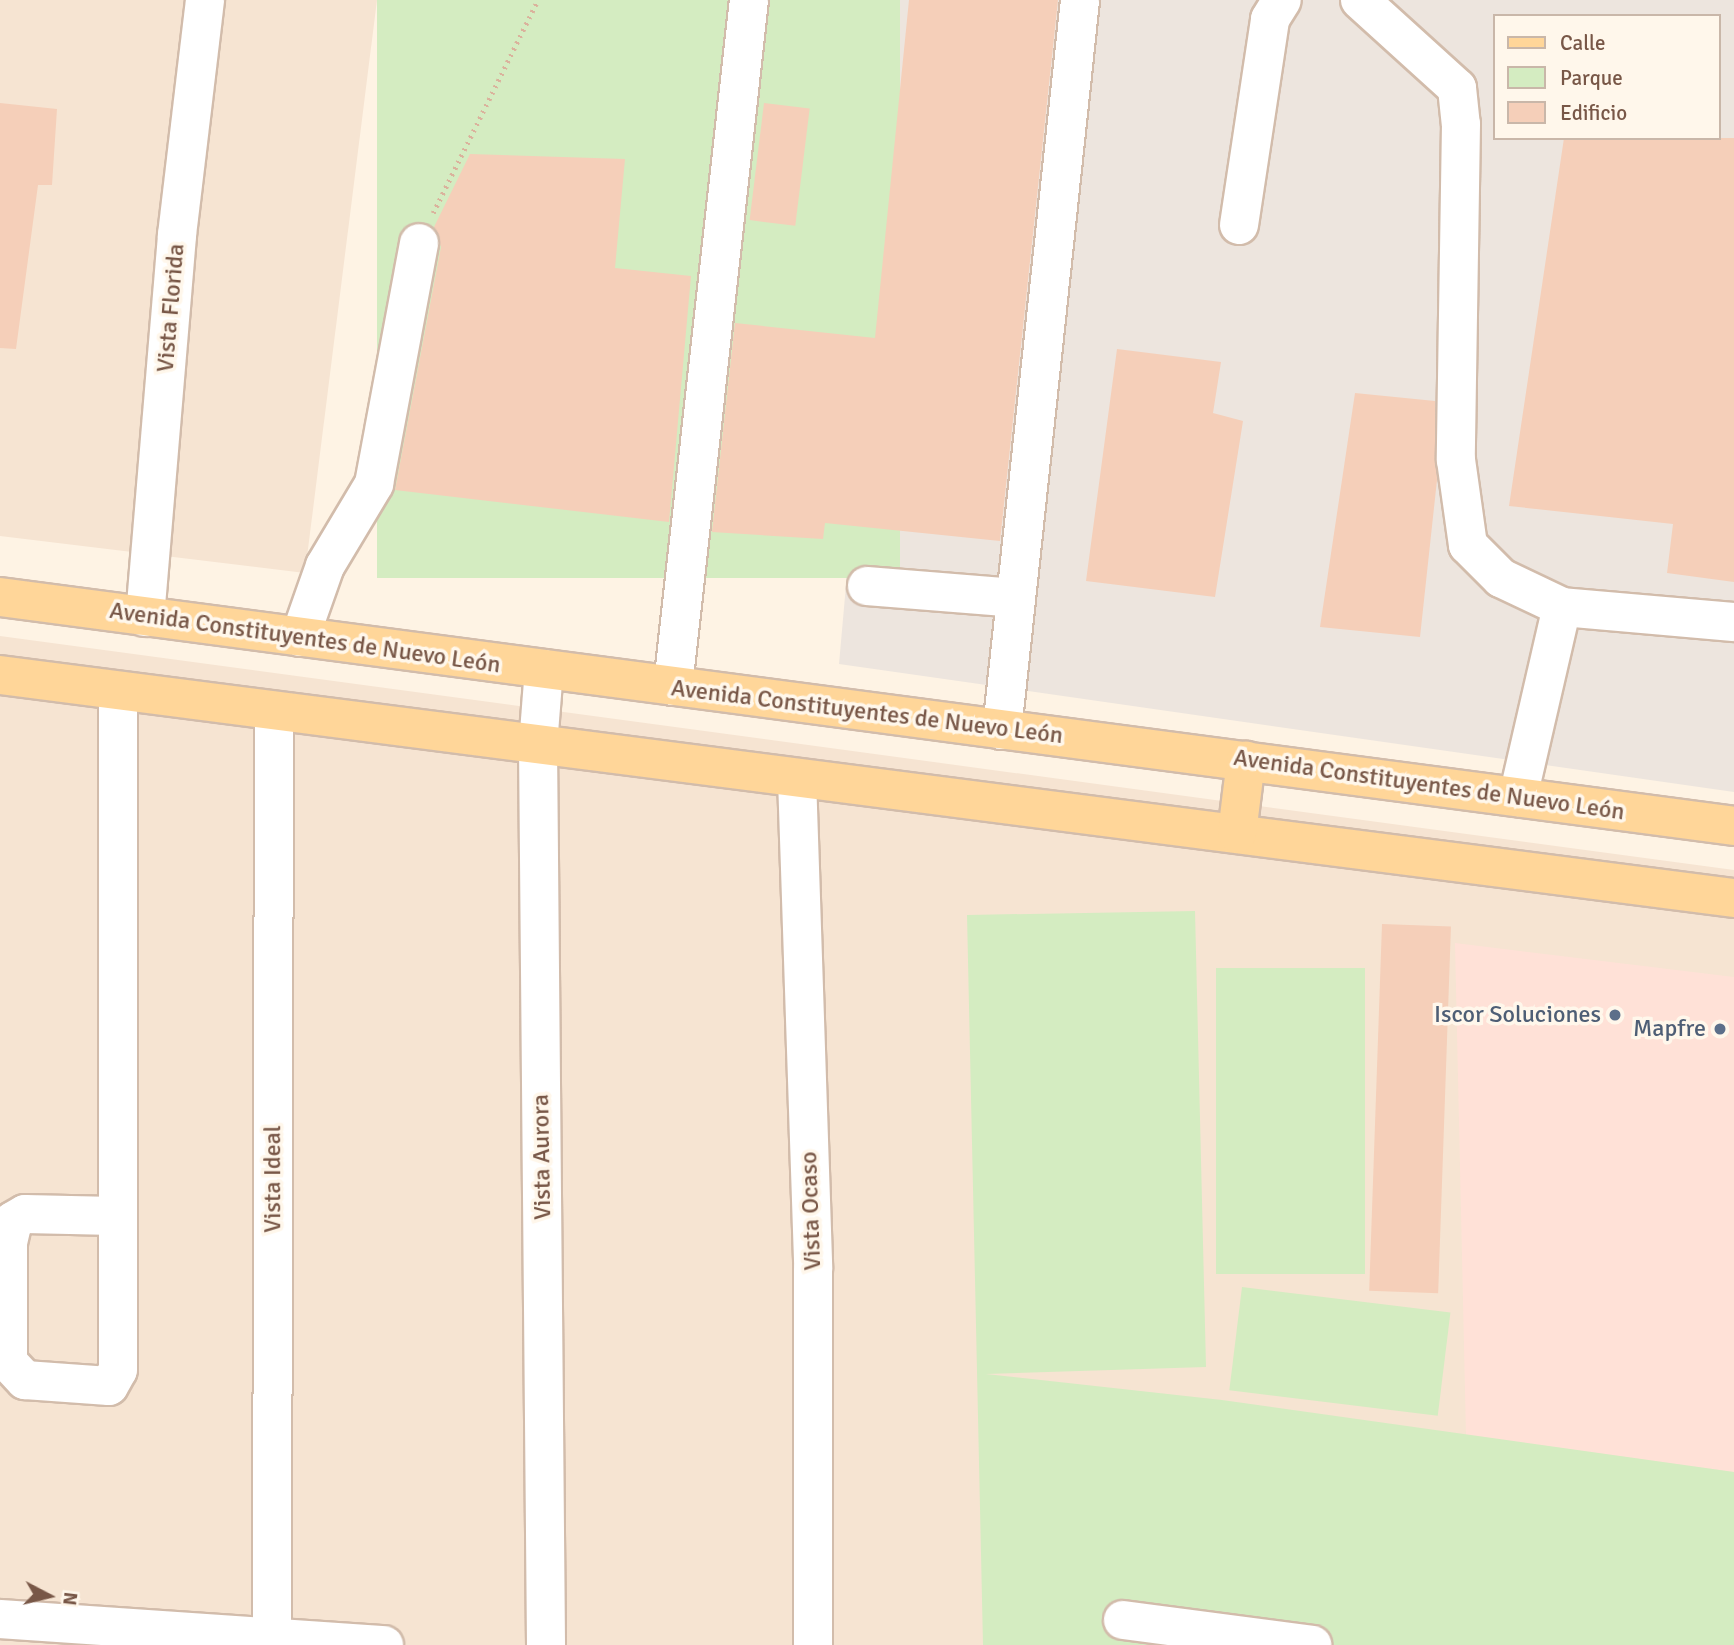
<!DOCTYPE html>
<meta charset="utf-8">
<style>
body{margin:0}
#map{position:relative;width:1734px;height:1645px;overflow:hidden;background:#fef3e4;font-family:Signika,sans-serif}
div>[style]{position:absolute}
.residential>*{inset:0;background:#f6e4d2}
.commercial>*{inset:0;background:#ffe1d7}
.industrial>*{inset:0;background:#ede5de}
.green>*{inset:0;background:#d4ecc1;transform-origin:0 0}
.building>*{inset:0;background:#f5cfb9;transform-origin:0 0}
.path>*{height:4.5px;margin-top:-2.25px;transform-origin:0;background:repeating-linear-gradient(90deg,#dab29c 0 2px,transparent 0 7px)}
.roads{filter:drop-shadow(2px 0 #d2bcab) drop-shadow(-2px 0 #d2bcab) drop-shadow(0 2px #d2bcab) drop-shadow(0 -2px #d2bcab)}
.minor>*{height:38px;margin:-19px;padding:0 19px;transform-origin:19px;border-radius:19px;background:#fff}
.major>*{height:38px;margin:-19px;padding:0 19px;transform-origin:19px;border-radius:19px;background:#ffd699}
.dots>*{width:19px;height:19px;translate:-50% -50%;box-sizing:border-box;border:4px solid #fff7eb;border-radius:50%}
span{translate:-50% -50%;white-space:nowrap;text-align:center;line-height:1.15;-webkit-text-stroke:7px #fff7eb;paint-order:stroke}
.street-label{font-size:24px;color:#785747}
.service-label{font-size:24px;color:#4e5e75}
.right{translate:-100% -50%;text-align:right}
.legend{position:absolute;left:1493px;top:14px;width:228px;height:126px;box-sizing:border-box;background:#fff7eb;border:2px solid #c9b7a9;margin:0;padding:9px 12px;list-style:none;font-size:21px;color:#785747}
.legend li{display:flex;align-items:center;gap:14px;height:35px}
.legend b{width:35px;border:2px solid #c9b7a9}
.north{position:absolute;left:14px;top:1561px;width:70px;height:70px;-webkit-text-stroke:5px #fff7eb;paint-order:stroke;rotate:97deg;font-size:19px;font-weight:700;line-height:28px;text-align:center;color:#785747}
.north::after{content:'';display:block;margin:auto;width:24px;height:32px;background:#785747;clip-path:polygon(50% 0,100% 100%,50% 72%,0 100%)}
</style>
<div id="map">
<div class="residential">
<div style="clip-path:polygon(0 0,377px 0,305px 573px,0 536px)"></div>
<div style="clip-path:polygon(0 636px,1734px 870px,1734px 1645px,0 1645px)"></div>
</div>
<div class="commercial">
<div style="clip-path:polygon(1455px 943px,1734px 977px,1734px 1472px,1466px 1435px)"></div>
</div>
<div class="industrial">
<div style="clip-path:polygon(evenodd,898px 0,1734px 0,1734px 792px,839px 664px,898px 0,1494px 16px,1718px 16px,1718px 138px,1494px 138px,1494px 16px)"></div>
</div>
<div class="green">
<div style="left:377px;top:0;width:523px;height:578px"></div>
<div style="clip-path:polygon(1195px 911px,1206px 1367px,986px 1374px,1222px 1400px,1734px 1472px,1734px 1645px,983px 1645px,967px 915px)"></div>
<div style="left:1216px;top:968px;width:149px;height:306px"></div>
<div style="left:1242px;top:1287px;width:210px;height:104px;rotate:7deg"></div>
</div>
<div class="building">
<div style="clip-path:polygon(909px 0,1058px 0,1000px 541px,825px 523px,823px 539px,712px 532px,735px 323px,875px 338px)"></div>
<div style="clip-path:polygon(0 103px,57px 109px,52px 185px,38px 185px,16px 349px,0 348px)"></div>
<div style="left:764px;top:103px;width:46px;height:118px;rotate:7deg"></div>
<div style="clip-path:polygon(1564px 138px,1734px 138px,1734px 582px,1667px 573px,1673px 524px,1509px 506px)"></div>
<div style="clip-path:polygon(470px 154px,625px 159px,615px 268px,691px 276px,669px 522px,395px 490px,441px 247px,434px 227px)"></div>
<div style="clip-path:polygon(1117px 349px,1221px 362px,1213px 413px,1243px 421px,1215px 597px,1086px 581px)"></div>
<div style="clip-path:polygon(1355px 393px,1435px 401px,1437px 480px,1420px 637px,1320px 627px)"></div>
<div style="left:1382px;top:924px;width:69px;height:367px;rotate:2deg"></div>
</div>
<div class="path">
<div style="left:433px;top:213px;width:237px;rotate:-63.8deg"></div>
</div>
<div class="roads">
<div class="minor">
<div style="left:1360px;top:0;width:131px;rotate:42.2deg"></div>
<div style="left:1457px;top:88px;width:36px;rotate:84deg"></div>
<div style="left:1461px;top:124px;width:336px;rotate:90.9deg"></div>
<div style="left:1456px;top:460px;width:86px;rotate:82deg"></div>
<div style="left:1468px;top:545px;width:47px;rotate:45deg"></div>
<div style="left:1501px;top:578px;width:68px;rotate:25.4deg"></div>
<div style="left:1562px;top:607px;width:173px;rotate:5deg"></div>
<div style="left:1239px;top:225px;width:208px;rotate:-81.4deg"></div>
<div style="left:1270px;top:19px;width:22px;rotate:-58deg"></div>
<div style="left:867px;top:586px;width:148px;rotate:4.6deg"></div>
<div style="left:145px;top:617px;width:383px;rotate:-85.2deg"></div>
<div style="left:177px;top:235px;width:237px;rotate:-83.2deg"></div>
<div style="left:300px;top:637px;width:75px;rotate:-70.6deg"></div>
<div style="left:325px;top:566px;width:96px;rotate:-59.1deg"></div>
<div style="left:374px;top:484px;width:245px;rotate:-79.4deg"></div>
<div style="left:544px;top:669px;width:76px;rotate:94.5deg"></div>
<div style="left:538px;top:745px;width:900px;rotate:89.49deg"></div>
<div style="left:673px;top:686px;width:690px;rotate:-83.68deg"></div>
<div style="left:1002px;top:730px;width:734px;rotate:-83.9deg"></div>
<div style="left:797px;top:778px;width:491px;rotate:88.1deg"></div>
<div style="left:813px;top:1269px;width:376px;rotate:90deg"></div>
<div style="left:1518px;top:797px;width:195px;rotate:-77deg"></div>
<div style="left:115px;top:1216px;width:90px;rotate:-178.7deg"></div>
<div style="left:25px;top:1214px;width:14px;rotate:150deg"></div>
<div style="left:13px;top:1221px;width:23px;rotate:103deg"></div>
<div style="left:8px;top:1243px;width:119px;rotate:90deg"></div>
<div style="left:8px;top:1362px;width:25px;rotate:47deg"></div>
<div style="left:25px;top:1380px;width:84px;rotate:4.1deg"></div>
<div style="left:109px;top:1386px;width:18px;rotate:-61deg"></div>
<div style="left:118px;top:1370px;width:678px;rotate:-90deg"></div>
<div style="left:0;top:1619px;width:385px;rotate:3.9deg"></div>
<div style="left:1123px;top:1620px;width:191px;rotate:7.5deg"></div>
<div style="left:272px;top:1645px;width:932px;rotate:-89.88deg"></div>
</div>
<div class="major">
<div style="left:0;top:597px;width:1749px;rotate:7.52deg"></div>
<div style="left:0;top:675px;width:1748px;rotate:7.33deg"></div>
<div style="left:1237px;top:833px;width:73px;rotate:-82.9deg"></div>
</div>
</div>
<div class="dots">
<div style="left:1615px;top:1015px;background:#5c6f8a"></div>
<div style="left:1720px;top:1029px;background:#5c6f8a"></div>
</div>
<div class="street-label">
<span style="left:171px;top:308px;rotate:-85deg">Vista Florida</span>
<span style="left:305px;top:638px;rotate:8deg">Avenida Constituyentes de Nuevo León</span>
<span style="left:867px;top:712px;rotate:7deg">Avenida Constituyentes de Nuevo León</span>
<span style="left:1429px;top:785px;rotate:8deg">Avenida Constituyentes de Nuevo León</span>
<span style="left:542px;top:1157px;rotate:-91deg">Vista Aurora</span>
<span style="left:273px;top:1179px;rotate:-90deg">Vista Ideal</span>
<span style="left:811px;top:1211px;rotate:-92deg">Vista Ocaso</span>
</div>
<div class="service-label">
<span class="right" style="left:1601px;top:1015px">Iscor Soluciones</span>
<span class="right" style="left:1706px;top:1029px">Mapfre</span>
</div>
<ul class="legend">
<li><b style="height:9px;background:#ffd699"></b>Calle</li>
<li><b style="height:19px;background:#d4ecc1"></b>Parque</li>
<li><b style="height:19px;background:#f5cfb9"></b>Edificio</li>
</ul>
<div class="north">N</div>
</div>
